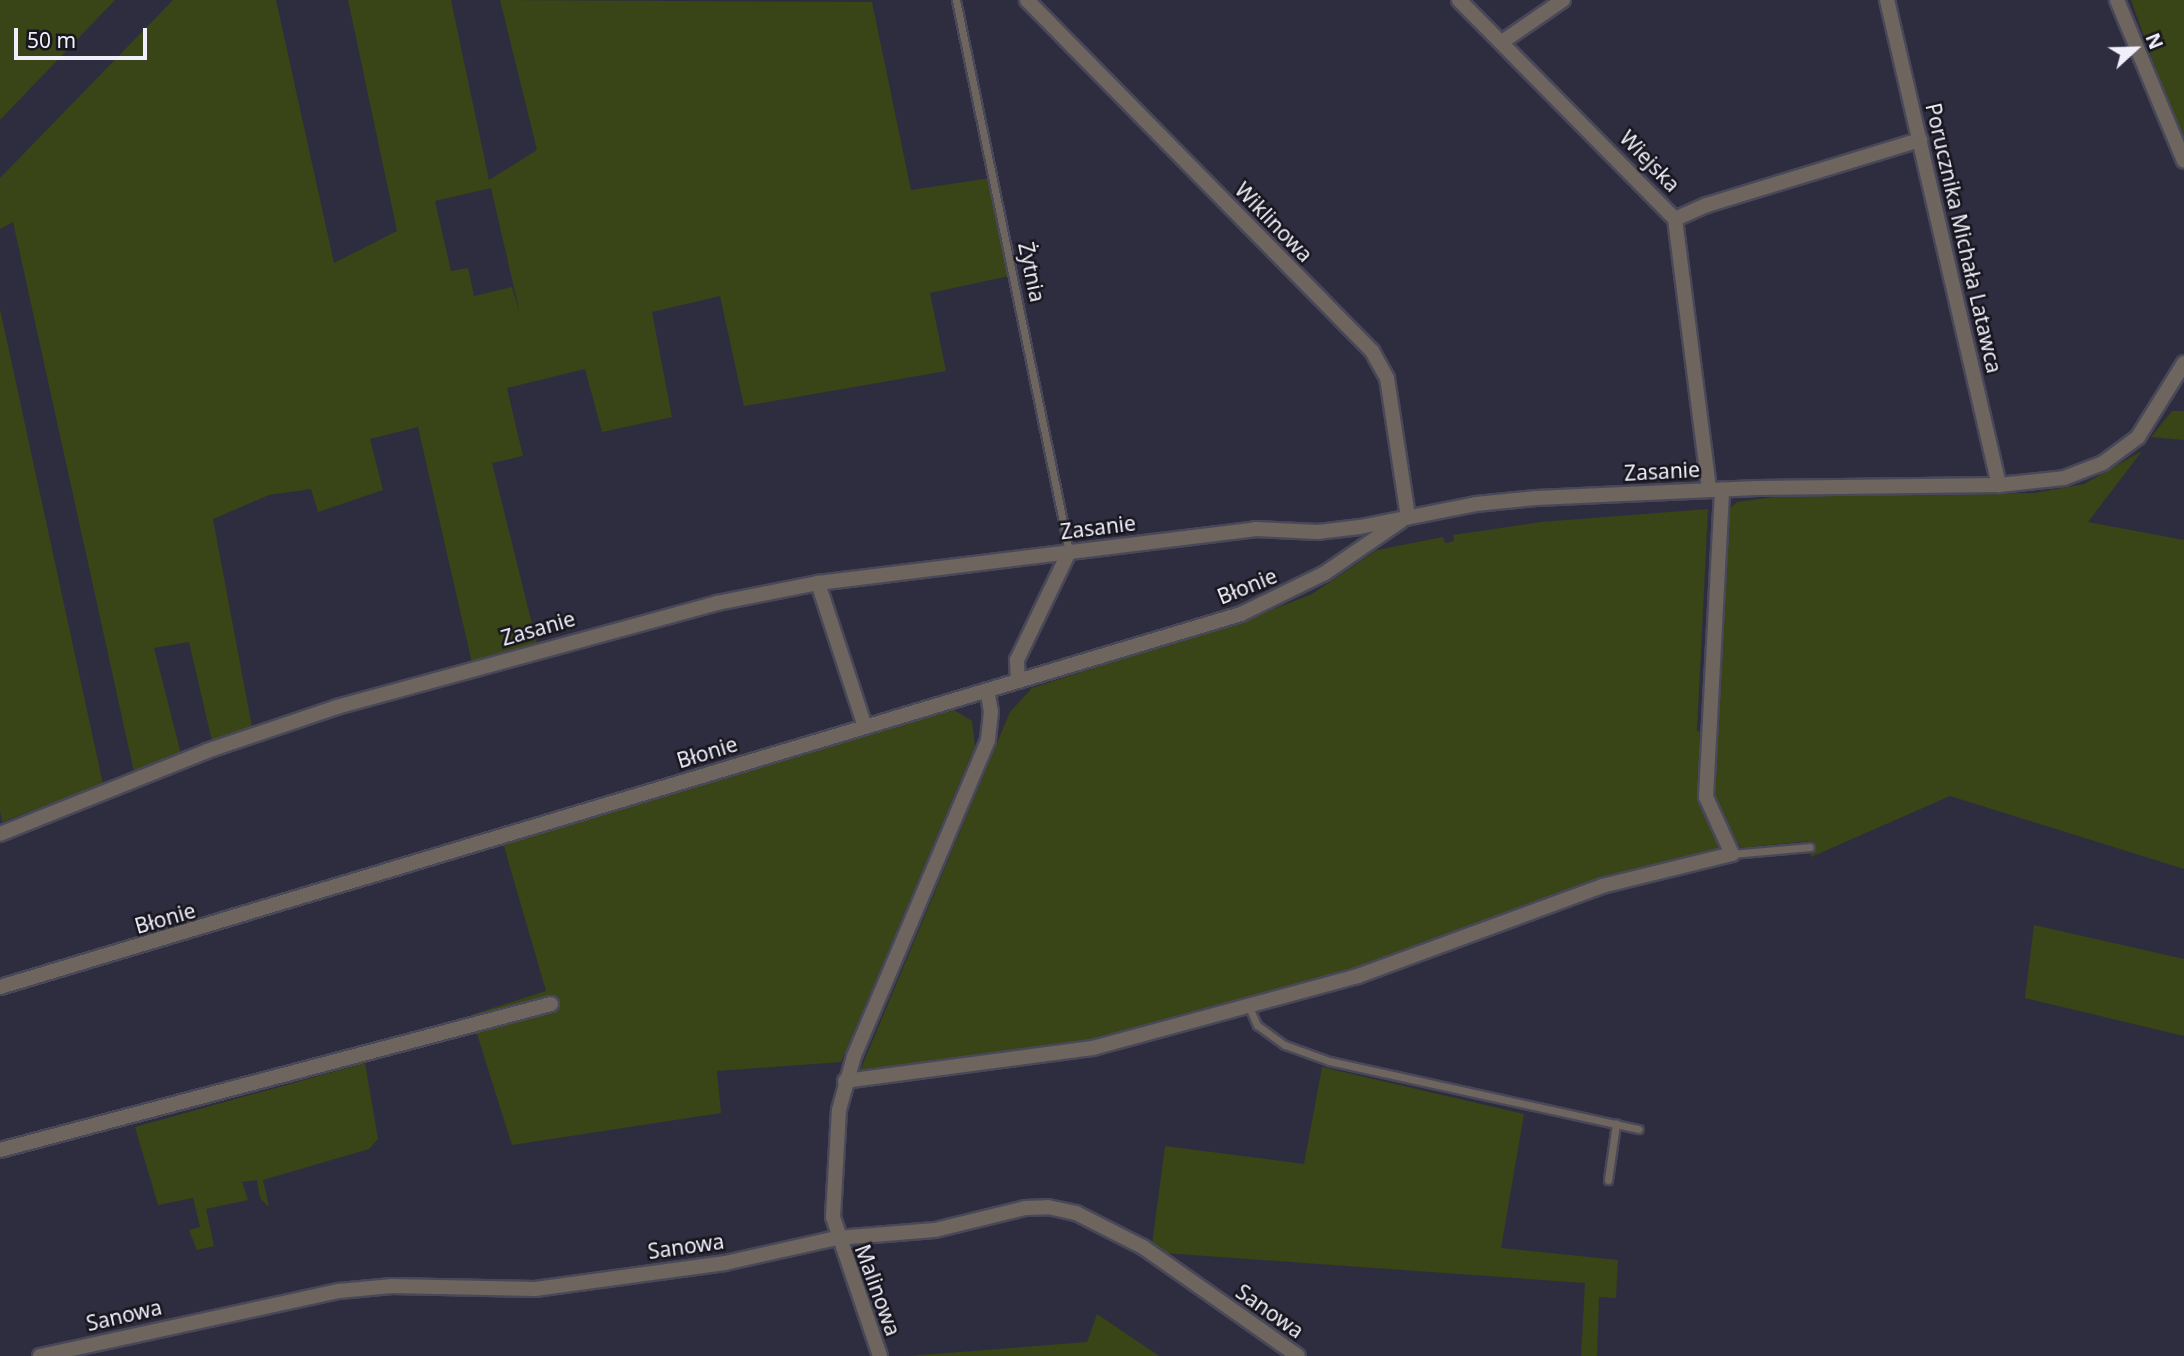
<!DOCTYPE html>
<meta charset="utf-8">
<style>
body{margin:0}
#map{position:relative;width:2184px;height:1356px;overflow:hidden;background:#2e2d3f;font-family:"Noto Sans",sans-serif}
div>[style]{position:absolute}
.green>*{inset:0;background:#394417}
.roads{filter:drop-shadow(2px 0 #494859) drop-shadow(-2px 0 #494859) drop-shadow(0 2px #494859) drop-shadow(0 -2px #494859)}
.lane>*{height:7px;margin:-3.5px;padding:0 3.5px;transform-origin:3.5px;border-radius:3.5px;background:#6e655f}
.street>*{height:14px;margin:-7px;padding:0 7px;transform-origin:7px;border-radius:7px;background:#6e655f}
span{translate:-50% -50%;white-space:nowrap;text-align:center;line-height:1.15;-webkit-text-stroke:5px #17161e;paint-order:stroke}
.street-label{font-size:21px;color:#f0effb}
.north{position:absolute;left:2100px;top:14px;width:70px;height:70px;-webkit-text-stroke:5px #17161e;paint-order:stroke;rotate:68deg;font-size:19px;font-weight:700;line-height:28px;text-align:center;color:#f0effb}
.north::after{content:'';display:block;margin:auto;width:24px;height:32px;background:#f0effb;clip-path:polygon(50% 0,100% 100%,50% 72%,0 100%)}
.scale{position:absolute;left:14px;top:28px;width:133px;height:32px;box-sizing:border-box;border:4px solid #f0effb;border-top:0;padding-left:9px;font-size:21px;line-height:24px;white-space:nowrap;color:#f0effb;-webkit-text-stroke:5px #17161e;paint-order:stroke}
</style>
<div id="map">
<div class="green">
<div style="clip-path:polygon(0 0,115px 0,0 120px)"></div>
<div style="clip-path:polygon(evenodd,173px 0,276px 0,334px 263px,397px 231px,348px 0,451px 0,489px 180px,537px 150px,500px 0,872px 2px,911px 190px,990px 178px,1009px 276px,930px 293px,946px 371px,744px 406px,720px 296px,652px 312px,672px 417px,602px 432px,585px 369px,507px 388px,523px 456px,492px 463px,537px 644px,472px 663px,418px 427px,370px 439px,383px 490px,318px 512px,311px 489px,269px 495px,213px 519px,252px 727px,212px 741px,189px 642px,154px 648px,181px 754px,134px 772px,13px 222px,0 229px,0 178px,173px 0,491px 188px,520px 314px,512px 287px,474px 296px,468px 268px,451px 271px,435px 201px,491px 188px)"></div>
<div style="clip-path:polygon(2131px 0,2184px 0,2184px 136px,2168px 103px)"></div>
<div style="clip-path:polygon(0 309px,103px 784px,2px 822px,0 811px)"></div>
<div style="clip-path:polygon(2172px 411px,2184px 411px,2184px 440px,2151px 437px)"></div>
<div style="clip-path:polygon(2142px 451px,2088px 522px,2184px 540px,2184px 869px,1950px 796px,1811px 857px,1808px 841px,1741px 848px,1715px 803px,1722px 848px,1598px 879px,1353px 972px,1087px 1043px,859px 1073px,1010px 712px,1032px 688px,1256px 616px,1312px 594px,1377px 550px,1443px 537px,1445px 543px,1454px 541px,1453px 535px,1541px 522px,1708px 509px,1697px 731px,1715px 733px,1726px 512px,1737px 502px,1789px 495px,2034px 493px,2084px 484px)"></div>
<div style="clip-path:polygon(954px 710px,972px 721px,975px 746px,841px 1062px,717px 1071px,721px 1113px,512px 1145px,471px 1015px,546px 991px,503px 843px)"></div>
<div style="clip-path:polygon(2034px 925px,2184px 959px,2184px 1036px,2025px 998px)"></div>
<div style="clip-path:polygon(365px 1063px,378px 1139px,369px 1149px,263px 1180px,269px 1207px,260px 1198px,257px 1180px,242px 1182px,248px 1200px,206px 1209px,214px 1246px,197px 1250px,189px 1230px,200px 1227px,193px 1198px,158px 1205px,135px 1127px)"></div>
<div style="clip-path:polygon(1322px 1067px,1524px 1114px,1501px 1248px,1618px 1260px,1616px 1298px,1599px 1297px,1597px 1356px,1581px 1356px,1585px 1283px,1151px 1252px,1165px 1146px,1304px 1164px)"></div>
<div style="clip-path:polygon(1097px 1314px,1159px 1356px,908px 1356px,1087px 1342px)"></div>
</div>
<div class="roads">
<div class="lane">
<div style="left:956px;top:0;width:562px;rotate:78.41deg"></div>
<div style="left:1732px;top:854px;width:78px;rotate:-5.1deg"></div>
<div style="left:1249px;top:1007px;width:20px;rotate:66deg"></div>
<div style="left:1257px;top:1025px;width:34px;rotate:36deg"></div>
<div style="left:1285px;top:1045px;width:47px;rotate:20deg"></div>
<div style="left:1329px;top:1061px;width:317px;rotate:12.4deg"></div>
<div style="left:1608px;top:1180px;width:57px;rotate:-81.9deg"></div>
</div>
<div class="street">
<div style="left:1027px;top:0;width:492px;rotate:45.5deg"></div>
<div style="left:1372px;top:351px;width:31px;rotate:61deg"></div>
<div style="left:1387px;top:378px;width:141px;rotate:81.4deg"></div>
<div style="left:1459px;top:0;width:308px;rotate:45.4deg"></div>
<div style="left:1675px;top:219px;width:273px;rotate:82.8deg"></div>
<div style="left:1887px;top:0;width:498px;rotate:77deg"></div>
<div style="left:2117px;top:0;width:174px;rotate:67.4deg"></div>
<div style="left:1502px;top:42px;width:74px;rotate:-34.5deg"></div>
<div style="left:1675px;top:219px;width:35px;rotate:-24deg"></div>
<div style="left:1707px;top:205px;width:223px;rotate:-17deg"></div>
<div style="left:818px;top:583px;width:151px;rotate:71.9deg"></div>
<div style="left:1018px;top:681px;width:21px;rotate:-93deg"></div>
<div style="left:1017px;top:660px;width:120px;rotate:-64.3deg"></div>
<div style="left:0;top:834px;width:223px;rotate:-21.8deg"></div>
<div style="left:207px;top:751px;width:137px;rotate:-18.7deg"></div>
<div style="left:337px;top:707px;width:394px;rotate:-15.3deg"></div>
<div style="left:717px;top:603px;width:103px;rotate:-11.2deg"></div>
<div style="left:818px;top:583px;width:440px;rotate:-7deg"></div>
<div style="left:1255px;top:529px;width:63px;rotate:2.7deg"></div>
<div style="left:1318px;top:532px;width:42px;rotate:-6.8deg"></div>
<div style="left:1360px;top:527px;width:118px;rotate:-11.2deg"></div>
<div style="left:1476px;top:504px;width:60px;rotate:-5.7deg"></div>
<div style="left:1536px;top:498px;width:221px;rotate:-2.6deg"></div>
<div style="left:1757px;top:488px;width:242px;rotate:-0.7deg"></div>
<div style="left:1999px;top:485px;width:65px;rotate:-6.1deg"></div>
<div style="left:2064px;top:478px;width:42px;rotate:-21deg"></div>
<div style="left:2103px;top:463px;width:44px;rotate:-36.6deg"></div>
<div style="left:2138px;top:437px;width:87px;rotate:-58.1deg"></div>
<div style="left:0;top:987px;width:1296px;rotate:-16.73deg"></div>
<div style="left:1241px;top:614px;width:93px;rotate:-26deg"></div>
<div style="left:1325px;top:573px;width:92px;rotate:-34.4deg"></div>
<div style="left:845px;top:1081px;width:250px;rotate:-7.6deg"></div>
<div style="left:1093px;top:1048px;width:275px;rotate:-15.2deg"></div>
<div style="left:1358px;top:976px;width:260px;rotate:-20.2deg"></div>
<div style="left:1602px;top:886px;width:134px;rotate:-13.8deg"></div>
<div style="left:1732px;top:854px;width:63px;rotate:-114.5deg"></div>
<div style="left:1706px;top:797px;width:308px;rotate:-87deg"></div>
<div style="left:0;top:1150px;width:570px;rotate:-14.84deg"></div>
<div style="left:40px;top:1356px;width:306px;rotate:-12.3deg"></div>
<div style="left:339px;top:1291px;width:53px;rotate:-5.4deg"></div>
<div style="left:392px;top:1286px;width:143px;rotate:1.2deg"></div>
<div style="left:535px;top:1289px;width:192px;rotate:-7.8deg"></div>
<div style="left:725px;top:1263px;width:115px;rotate:-12.6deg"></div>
<div style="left:837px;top:1238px;width:98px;rotate:-4.7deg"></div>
<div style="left:935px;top:1230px;width:93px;rotate:-13.7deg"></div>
<div style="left:1025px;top:1208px;width:23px;rotate:-2deg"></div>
<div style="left:1048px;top:1207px;width:29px;rotate:12deg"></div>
<div style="left:1076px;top:1213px;width:75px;rotate:26.9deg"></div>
<div style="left:1143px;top:1247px;width:189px;rotate:35.1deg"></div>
<div style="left:880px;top:1356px;width:147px;rotate:-108.7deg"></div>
<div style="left:833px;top:1217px;width:107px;rotate:-86.8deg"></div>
<div style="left:839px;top:1110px;width:56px;rotate:-74.5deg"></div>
<div style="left:854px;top:1056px;width:343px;rotate:-67deg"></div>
<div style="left:988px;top:740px;width:28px;rotate:-84deg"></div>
<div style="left:991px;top:712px;width:22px;rotate:-100deg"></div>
</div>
</div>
<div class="street-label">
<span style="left:1650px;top:161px;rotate:46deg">Wiejska</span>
<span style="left:1274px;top:222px;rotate:46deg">Wiklinowa</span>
<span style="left:1964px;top:238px;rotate:77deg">Porucznika Michała Latawca</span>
<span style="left:1032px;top:272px;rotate:78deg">Żytnia</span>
<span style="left:1662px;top:471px;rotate:-3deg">Zasanie</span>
<span style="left:1098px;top:527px;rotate:-7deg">Zasanie</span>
<span style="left:1247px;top:586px;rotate:-22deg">Błonie</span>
<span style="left:538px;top:628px;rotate:-16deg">Zasanie</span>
<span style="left:707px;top:752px;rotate:-17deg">Błonie</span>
<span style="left:165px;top:918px;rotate:-16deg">Błonie</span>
<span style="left:686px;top:1246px;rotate:-8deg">Sanowa</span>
<span style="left:878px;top:1290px;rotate:70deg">Malinowa</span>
<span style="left:1270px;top:1311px;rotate:35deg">Sanowa</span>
<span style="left:124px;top:1315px;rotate:-13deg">Sanowa</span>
</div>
<div class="north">N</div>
<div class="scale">50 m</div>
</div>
